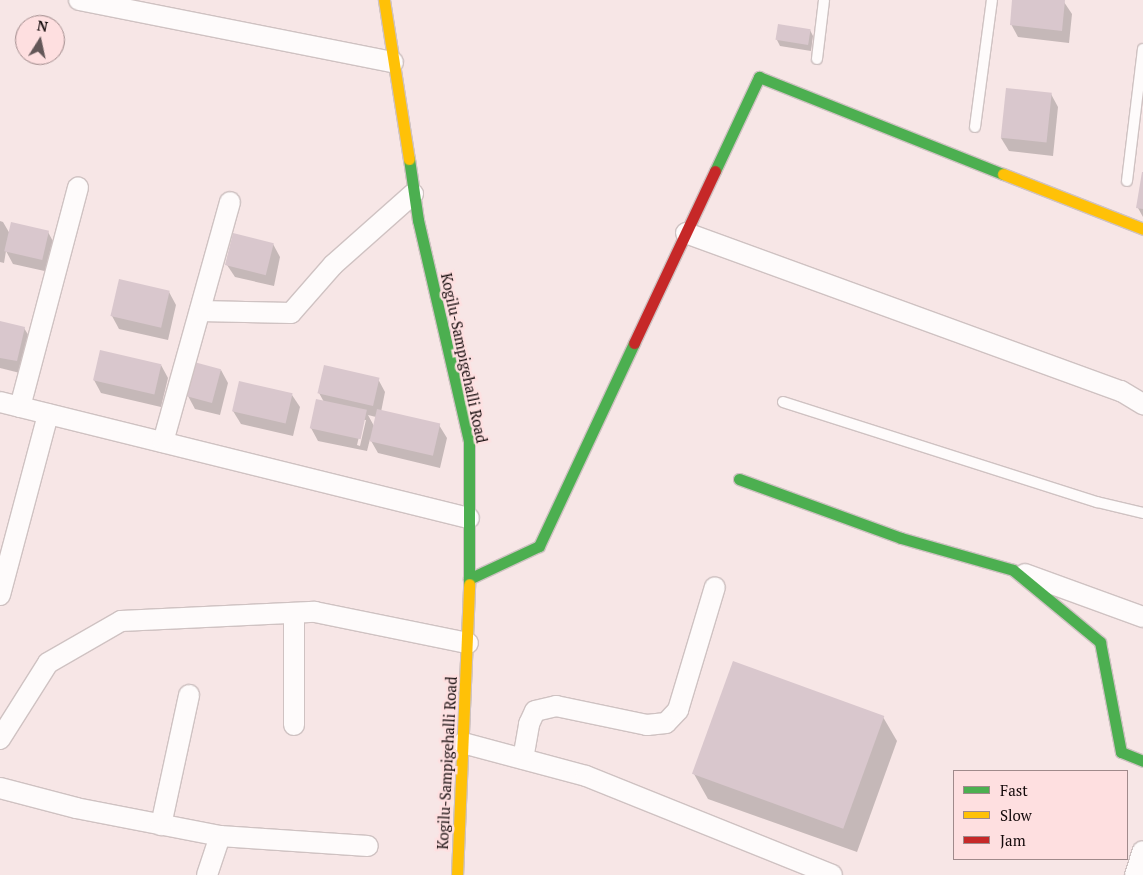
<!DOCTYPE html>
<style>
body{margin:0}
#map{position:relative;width:1143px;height:875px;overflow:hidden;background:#f7e6e6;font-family:"PT Serif",serif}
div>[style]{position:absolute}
.shadow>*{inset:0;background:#0003}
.building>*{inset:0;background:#d9c7cd;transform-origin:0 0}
.roads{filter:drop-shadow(1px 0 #cfc2c2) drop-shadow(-1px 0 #cfc2c2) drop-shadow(0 1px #cfc2c2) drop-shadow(0 -1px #cfc2c2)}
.lane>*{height:10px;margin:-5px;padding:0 5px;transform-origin:5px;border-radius:5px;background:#fefbfb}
.street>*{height:20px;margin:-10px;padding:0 10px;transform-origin:10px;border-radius:10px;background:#fefbfb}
.fast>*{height:11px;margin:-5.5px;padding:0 5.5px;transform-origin:5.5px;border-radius:5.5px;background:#4caf50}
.slow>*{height:11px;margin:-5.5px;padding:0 5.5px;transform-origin:5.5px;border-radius:5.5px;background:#ffc107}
.jam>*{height:11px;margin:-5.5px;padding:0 5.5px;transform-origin:5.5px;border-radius:5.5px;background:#c62828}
span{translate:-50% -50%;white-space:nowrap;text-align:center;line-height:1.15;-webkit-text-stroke:5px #fedfe0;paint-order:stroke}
.street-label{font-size:15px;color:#140a0b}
.legend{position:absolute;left:953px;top:770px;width:175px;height:90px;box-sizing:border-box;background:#fedfe0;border:1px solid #a08a8b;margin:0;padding:6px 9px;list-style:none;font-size:15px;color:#140a0b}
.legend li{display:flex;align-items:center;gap:10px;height:25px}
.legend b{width:25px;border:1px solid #a08a8b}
.north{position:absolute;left:15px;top:15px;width:50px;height:50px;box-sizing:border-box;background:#fedfe0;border:1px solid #a08a8b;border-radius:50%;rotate:10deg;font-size:14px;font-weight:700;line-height:20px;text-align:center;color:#140a0b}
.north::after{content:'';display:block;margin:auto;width:18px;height:22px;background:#635758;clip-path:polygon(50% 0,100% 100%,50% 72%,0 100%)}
</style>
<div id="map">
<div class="shadow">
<div style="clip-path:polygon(1014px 0,1064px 2px,1072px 14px,1069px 43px,1018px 37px,1011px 24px)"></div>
<div style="clip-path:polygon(810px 30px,813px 36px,811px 51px,780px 46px,777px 40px)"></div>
<div style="clip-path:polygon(1051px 94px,1058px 107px,1053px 156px,1009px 151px,1001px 138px)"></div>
<div style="clip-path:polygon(1143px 173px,1143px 217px,1138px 208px)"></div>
<div style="clip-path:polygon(0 221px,3px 222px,10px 234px,48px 232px,55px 245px,49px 272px,13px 264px,6px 251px,4px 263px,0 262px)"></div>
<div style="clip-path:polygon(273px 244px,280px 257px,274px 286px,235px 277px,227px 265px)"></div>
<div style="clip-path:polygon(169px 292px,176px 305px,168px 340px,119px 329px,112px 316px)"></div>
<div style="clip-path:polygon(0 322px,24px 328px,32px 341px,24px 374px,0 368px)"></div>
<div style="clip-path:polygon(161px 365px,168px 378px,161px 407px,101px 393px,94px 380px)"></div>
<div style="clip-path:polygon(221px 370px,228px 383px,220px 415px,195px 409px,188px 396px)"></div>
<div style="clip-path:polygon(evenodd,378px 379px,385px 392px,381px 412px,439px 425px,447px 438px,440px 468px,378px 453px,370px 439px,367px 451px,318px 441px,311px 428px,324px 402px,319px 393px,378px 379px,368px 415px,376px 417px,374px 426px,368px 415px,378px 379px,363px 420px,366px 420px,360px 446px,357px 445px,363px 420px)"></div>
<div style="clip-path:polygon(292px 395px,300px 407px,293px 436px,241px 424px,233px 411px)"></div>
<div style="clip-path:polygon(883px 717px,897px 741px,857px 852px,708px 799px,694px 774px)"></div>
</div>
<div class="building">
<div style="clip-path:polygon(1012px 0,1065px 0,1062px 31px,1010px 25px)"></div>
<div style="left:778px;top:24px;width:33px;height:16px;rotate:9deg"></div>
<div style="left:1006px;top:88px;width:46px;height:50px;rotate:6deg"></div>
<div style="clip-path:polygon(1142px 172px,1143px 172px,1143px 209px,1136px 208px)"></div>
<div style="left:11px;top:222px;width:39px;height:30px;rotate:13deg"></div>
<div style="left:233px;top:233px;width:42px;height:33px;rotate:14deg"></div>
<div style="left:119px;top:279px;width:52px;height:38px;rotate:13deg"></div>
<div style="clip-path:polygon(0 321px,25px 327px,17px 361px,0 358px)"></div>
<div style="left:100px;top:350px;width:63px;height:31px;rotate:13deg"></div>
<div style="left:194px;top:362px;width:28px;height:35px;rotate:15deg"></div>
<div style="left:324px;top:365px;width:57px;height:29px;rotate:13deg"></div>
<div style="left:239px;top:381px;width:55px;height:31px;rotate:13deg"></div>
<div style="left:316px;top:399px;width:52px;height:30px;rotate:12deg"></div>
<div style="left:377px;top:409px;width:65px;height:33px;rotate:13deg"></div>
<div style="left:733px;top:661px;width:161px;height:120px;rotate:20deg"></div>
</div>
<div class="roads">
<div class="lane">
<div style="left:817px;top:59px;width:59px;rotate:-83.2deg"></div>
<div style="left:975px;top:127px;width:128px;rotate:-82.4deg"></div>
<div style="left:1127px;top:181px;width:133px;rotate:-83.1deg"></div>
<div style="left:783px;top:402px;width:330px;rotate:17.7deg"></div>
<div style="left:1097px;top:502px;width:47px;rotate:13.4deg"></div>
</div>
<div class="street">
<div style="left:79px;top:0;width:320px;rotate:11.2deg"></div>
<div style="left:686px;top:233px;width:463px;rotate:20deg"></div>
<div style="left:1121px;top:391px;width:26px;rotate:31deg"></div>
<div style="left:200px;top:311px;width:91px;rotate:1.3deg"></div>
<div style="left:291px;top:313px;width:64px;rotate:-48.8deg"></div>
<div style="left:333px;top:265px;width:107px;rotate:-41.6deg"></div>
<div style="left:0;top:402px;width:483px;rotate:13.9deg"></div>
<div style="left:20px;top:407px;width:227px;rotate:-75.2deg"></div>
<div style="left:163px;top:442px;width:249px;rotate:-74.4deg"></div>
<div style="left:1025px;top:574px;width:126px;rotate:20deg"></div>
<div style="left:0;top:595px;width:187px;rotate:-75.1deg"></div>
<div style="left:294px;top:613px;width:112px;rotate:90deg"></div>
<div style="left:0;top:739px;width:90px;rotate:-57.7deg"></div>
<div style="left:48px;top:663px;width:84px;rotate:-29.9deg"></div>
<div style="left:121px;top:621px;width:194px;rotate:-2.7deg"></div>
<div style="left:315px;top:612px;width:156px;rotate:11.5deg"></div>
<div style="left:463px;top:743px;width:127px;rotate:15deg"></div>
<div style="left:586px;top:776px;width:265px;rotate:21.9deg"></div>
<div style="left:523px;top:759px;width:36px;rotate:-80deg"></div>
<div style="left:529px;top:724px;width:14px;rotate:-65deg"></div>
<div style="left:535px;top:711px;width:22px;rotate:-13deg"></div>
<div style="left:556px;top:706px;width:93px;rotate:11.8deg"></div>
<div style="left:647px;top:725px;width:19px;rotate:-6deg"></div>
<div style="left:666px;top:723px;width:18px;rotate:-47deg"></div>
<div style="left:678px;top:710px;width:128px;rotate:-73.3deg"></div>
<div style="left:0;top:788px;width:79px;rotate:14.7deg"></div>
<div style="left:76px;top:808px;width:147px;rotate:11deg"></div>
<div style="left:220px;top:836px;width:41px;rotate:108.4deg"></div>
<div style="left:161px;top:825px;width:133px;rotate:-77.8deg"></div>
<div style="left:220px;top:836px;width:148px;rotate:3.9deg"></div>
<div style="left:1135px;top:875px;width:25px;rotate:-72deg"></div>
</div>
<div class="fast">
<div style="left:409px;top:159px;width:62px;rotate:81.6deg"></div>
<div style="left:418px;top:220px;width:227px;rotate:77deg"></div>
<div style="left:469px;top:441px;width:143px;rotate:90deg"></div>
<div style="left:715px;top:171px;width:104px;rotate:-64.9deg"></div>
<div style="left:759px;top:77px;width:263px;rotate:21.7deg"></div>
<div style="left:739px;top:479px;width:172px;rotate:20deg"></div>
<div style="left:901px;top:538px;width:116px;rotate:15.9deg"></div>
<div style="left:1013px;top:570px;width:113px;rotate:39.6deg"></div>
<div style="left:1100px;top:642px;width:112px;rotate:79.2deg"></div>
<div style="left:1121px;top:752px;width:24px;rotate:22deg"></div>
<div style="left:469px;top:579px;width:77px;rotate:-25.2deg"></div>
<div style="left:539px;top:546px;width:224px;rotate:-64.9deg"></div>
</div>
<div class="slow">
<div style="left:384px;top:0;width:161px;rotate:81.1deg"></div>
<div style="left:1003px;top:174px;width:150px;rotate:21.4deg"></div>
<div style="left:457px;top:875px;width:291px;rotate:-87.6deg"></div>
</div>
<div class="jam">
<div style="left:634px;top:343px;width:190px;rotate:-64.8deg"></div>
</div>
</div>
<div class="street-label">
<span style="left:464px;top:358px;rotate:78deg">Kogilu-Sampigehalli Road</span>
<span style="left:447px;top:763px;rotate:-87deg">Kogilu-Sampigehalli Road</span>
</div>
<ul class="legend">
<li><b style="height:6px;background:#4caf50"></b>Fast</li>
<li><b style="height:6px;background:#ffc107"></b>Slow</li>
<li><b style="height:6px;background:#c62828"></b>Jam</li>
</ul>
<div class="north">N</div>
</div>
